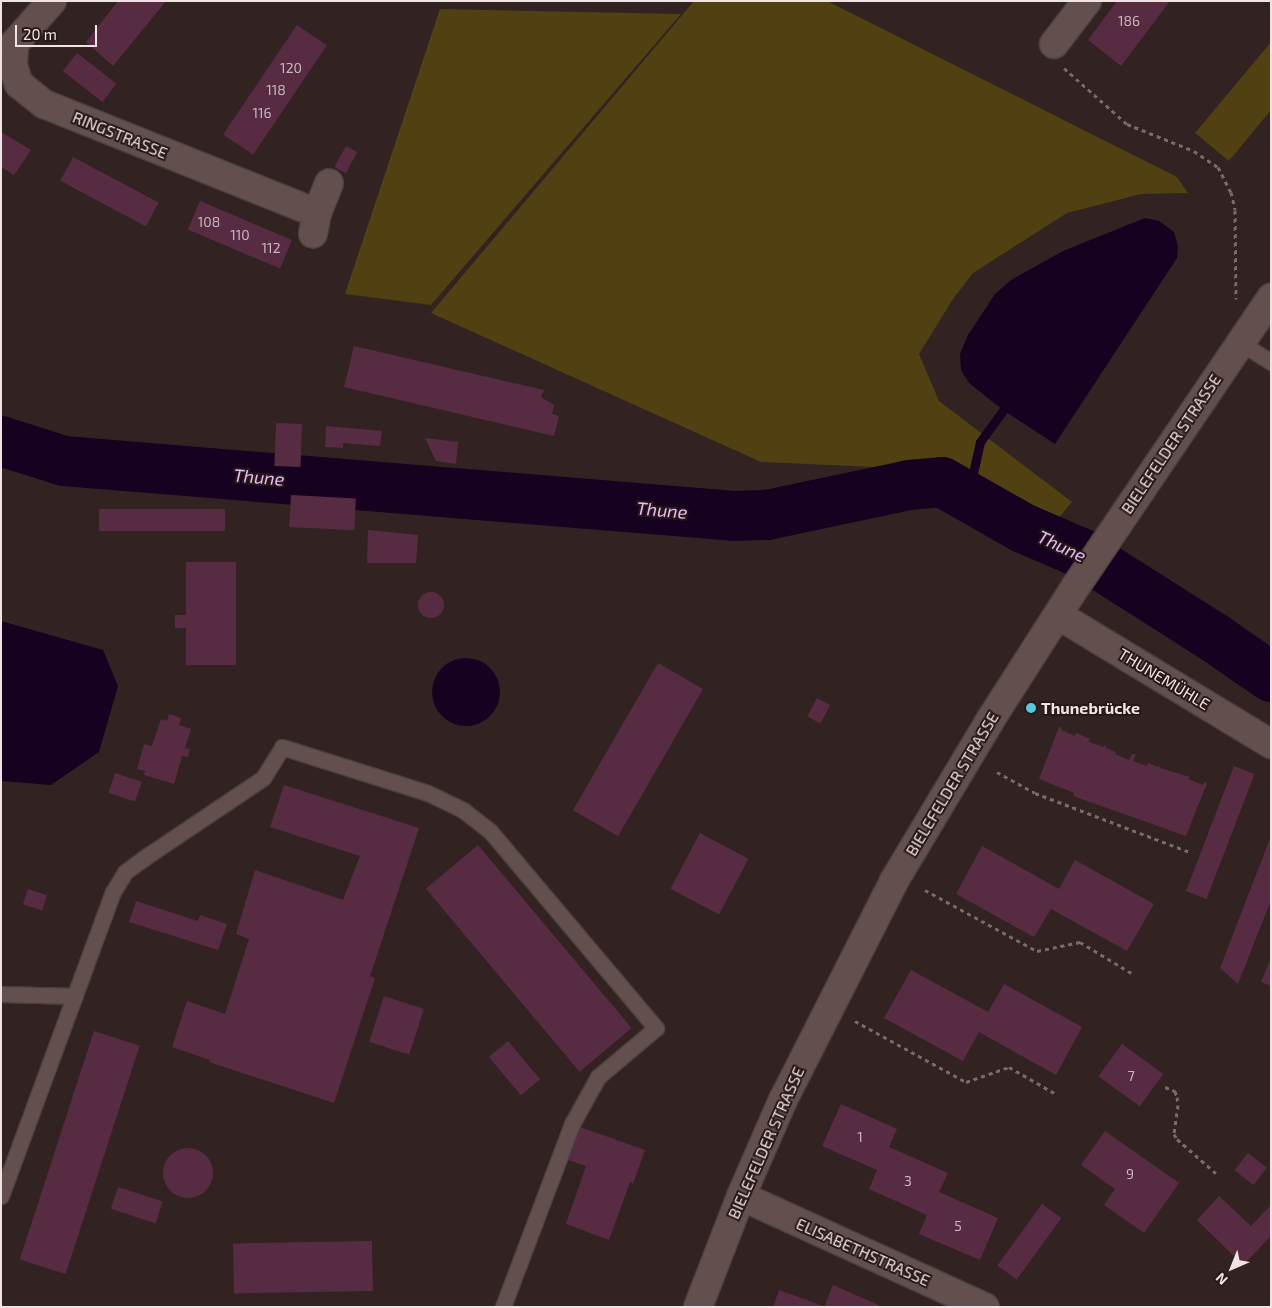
<!DOCTYPE html>
<meta charset="utf-8">
<style>
body{margin:0}
#map{position:relative;width:1272px;height:1308px;overflow:hidden;background:#322221;font-family:"Exo 2",sans-serif}
div>[style]{position:absolute}
.green>*{inset:0;background:#514011}
.water>*{inset:0;background:#170121}
.round{border-radius:50%}
.stream>*{height:9px;margin:-4.5px;padding:0 4.5px;transform-origin:4.5px;border-radius:4.5px;background:#170121}
.river>*{height:50px;margin:-25px;padding:0 25px;transform-origin:25px;border-radius:25px;background:#170121}
.building>*{inset:0;background:#572c43;transform-origin:0 0}
.path>*{height:3px;margin-top:-1.5px;transform-origin:0;background:repeating-linear-gradient(90deg,#796b6a 0 4px,transparent 0 8px)}
.roads{filter:drop-shadow(1px 0 #4c3f3f) drop-shadow(-1px 0 #4c3f3f) drop-shadow(0 1px #4c3f3f) drop-shadow(0 -1px #4c3f3f)}
.service>*{height:15px;margin:-7.5px;padding:0 7.5px;transform-origin:7.5px;border-radius:7.5px;background:#624f4e}
.minor>*{height:28px;margin:-14px;padding:0 14px;transform-origin:14px;border-radius:14px;background:#624f4e}
.secondary>*{height:28px;margin:-14px;padding:0 14px;transform-origin:14px;border-radius:14px;background:#624f4e}
.dots>*{width:14px;height:14px;translate:-50% -50%;box-sizing:border-box;border:2px solid #281818;border-radius:50%}
span{translate:-50% -50%;white-space:nowrap;text-align:center;line-height:1.15;-webkit-text-stroke:4px #281818;paint-order:stroke}
.number-label{font-size:14px;color:#c9b5bb}
.number-label span{-webkit-text-stroke-width:0}
.street-label{font-size:16px;color:#efe3e3}
.poi-label{font-size:16px;color:#efe3e3;font-weight:700}
.left{translate:0 -50%;text-align:left}
.water-label{font-size:18px;color:#e7bbfe;font-style:italic}
.frame{position:absolute;inset:0;border:2px solid #efe3e3;pointer-events:none}
.north{position:absolute;left:1207px;top:1243px;width:50px;height:50px;-webkit-text-stroke:4px #281818;paint-order:stroke;rotate:224deg;font-size:14px;font-weight:700;line-height:20px;text-align:center;color:#efe3e3}
.north::after{content:'';display:block;margin:auto;width:18px;height:22px;background:#efe3e3;clip-path:polygon(50% 0,100% 100%,50% 72%,0 100%)}
.scale{position:absolute;left:15px;top:25px;width:82px;height:22px;box-sizing:border-box;border:2px solid #efe3e3;border-top:0;padding-left:6px;font-size:15px;line-height:18px;white-space:nowrap;color:#efe3e3;-webkit-text-stroke:4px #281818;paint-order:stroke}
</style>
<div id="map">
<div class="green">
<div style="clip-path:polygon(694px 1px,827px 1px,1177px 177px,1188px 193px,1141px 194px,1067px 213px,973px 273px,953px 299px,919px 354px,939px 401px,1072px 502px,1057px 520px,943px 470px,761px 462px,431px 313px)"></div>
<div style="clip-path:polygon(440px 9px,681px 14px,431px 305px,345px 294px)"></div>
<div style="clip-path:polygon(1271px 42px,1271px 110px,1229px 161px,1195px 133px)"></div>
</div>
<div class="water">
<div style="clip-path:polygon(1145px 218px,1159px 221px,1174px 232px,1178px 246px,1177px 258px,1055px 444px,1003px 410px,969px 383px,961px 370px,960px 354px,968px 335px,995px 294px,1011px 280px,1063px 251px)"></div>
<div style="clip-path:polygon(1px 621px,103px 650px,118px 686px,99px 752px,51px 785px,1px 781px)"></div>
<div class="round" style="left:432px;top:658px;width:68px;height:68px"></div>
</div>
<div class="stream">
<div style="left:968px;top:496px;width:55px;rotate:-77.5deg"></div>
<div style="left:980px;top:442px;width:39px;rotate:-54deg"></div>
</div>
<div class="river">
<div style="left:1px;top:441px;width:66px;rotate:17.6deg"></div>
<div style="left:64px;top:461px;width:672px;rotate:4.69deg"></div>
<div style="left:734px;top:516px;width:33px;rotate:-2deg"></div>
<div style="left:767px;top:515px;width:145px;rotate:-11.9deg"></div>
<div style="left:909px;top:485px;width:33px;rotate:-5deg"></div>
<div style="left:942px;top:482px;width:93px;rotate:29.6deg"></div>
<div style="left:1023px;top:528px;width:63px;rotate:23.3deg"></div>
<div style="left:1081px;top:553px;width:155px;rotate:32.4deg"></div>
<div style="left:1212px;top:636px;width:72px;rotate:34.8deg"></div>
</div>
<div class="building">
<div style="clip-path:polygon(118px 1px,166px 1px,113px 66px,86px 42px)"></div>
<div style="clip-path:polygon(1117px 1px,1170px 1px,1121px 66px,1088px 40px)"></div>
<div style="left:297px;top:25px;width:36px;height:132px;rotate:34deg"></div>
<div style="left:77px;top:53px;width:50px;height:23px;rotate:38deg"></div>
<div style="clip-path:polygon(1px 132px,31px 150px,14px 175px,1px 167px)"></div>
<div style="left:346px;top:146px;width:13px;height:24px;rotate:29deg"></div>
<div style="left:73px;top:157px;width:97px;height:27px;rotate:28deg"></div>
<div style="left:200px;top:201px;width:100px;height:31px;rotate:23deg"></div>
<div style="clip-path:polygon(354px 346px,544px 390px,541px 397px,554px 405px,552px 414px,559px 416px,554px 436px,344px 387px)"></div>
<div style="left:276px;top:423px;width:26px;height:43px;rotate:2deg"></div>
<div style="clip-path:polygon(326px 426px,382px 431px,380px 446px,343px 443px,343px 448px,325px 447px)"></div>
<div style="clip-path:polygon(425px 438px,458px 442px,456px 464px,436px 461px)"></div>
<div style="left:291px;top:495px;width:65px;height:32px;rotate:3deg"></div>
<div style="left:225px;top:509px;width:22px;height:126px;rotate:90deg"></div>
<div style="clip-path:polygon(368px 530px,418px 535px,416px 563px,367px 563px)"></div>
<div style="clip-path:polygon(186px 562px,236px 562px,236px 665px,186px 665px,186px 628px,175px 628px,175px 615px,186px 615px)"></div>
<div class="round" style="left:418px;top:592px;width:26px;height:26px"></div>
<div style="left:658px;top:663px;width:52px;height:170px;rotate:30deg"></div>
<div style="left:817px;top:698px;width:15px;height:21px;rotate:28deg"></div>
<div style="clip-path:polygon(169px 714px,181px 718px,179px 725px,191px 729px,185px 748px,190px 749px,188px 757px,182px 756px,174px 784px,144px 775px,145px 771px,137px 769px,144px 744px,152px 746px,161px 719px,167px 721px)"></div>
<div style="clip-path:polygon(1059px 727px,1062px 728px,1061px 730px,1075px 736px,1076px 733px,1090px 739px,1089px 742px,1104px 747px,1105px 744px,1106px 748px,1116px 752px,1115px 754px,1129px 760px,1132px 754px,1136px 754px,1133px 761px,1147px 766px,1148px 763px,1158px 767px,1159px 765px,1160px 768px,1190px 777px,1188px 779px,1203px 785px,1204px 782px,1207px 783px,1186px 836px,1073px 796px,1074px 793px,1039px 779px)"></div>
<div style="left:1234px;top:766px;width:22px;height:134px;rotate:21deg"></div>
<div style="left:115px;top:773px;width:28px;height:21px;rotate:18deg"></div>
<div style="clip-path:polygon(284px 785px,419px 828px,370px 976px,375px 978px,334px 1103px,209px 1062px,210px 1060px,172px 1047px,187px 1001px,225px 1014px,249px 939px,236px 934px,255px 870px,343px 900px,360px 856px,270px 827px)"></div>
<div style="left:700px;top:833px;width:55px;height:63px;rotate:28deg"></div>
<div style="clip-path:polygon(1271px 836px,1271px 900px,1238px 984px,1220px 968px)"></div>
<div style="left:478px;top:845px;width:239px;height:68px;rotate:50deg"></div>
<div style="clip-path:polygon(982px 846px,1059px 889px,1075px 860px,1154px 904px,1127px 951px,1051px 909px,1034px 937px,956px 894px)"></div>
<div style="left:28px;top:889px;width:20px;height:16px;rotate:18deg"></div>
<div style="clip-path:polygon(136px 901px,198px 921px,200px 915px,227px 924px,218px 950px,129px 922px)"></div>
<div style="clip-path:polygon(1271px 958px,1271px 986px,1261px 982px)"></div>
<div style="clip-path:polygon(911px 970px,988px 1012px,1004px 984px,1082px 1027px,1056px 1075px,979px 1032px,963px 1061px,884px 1018px)"></div>
<div style="left:384px;top:996px;width:42px;height:48px;rotate:18deg"></div>
<div style="left:94px;top:1031px;width:48px;height:240px;rotate:18deg"></div>
<div style="left:508px;top:1041px;width:50px;height:25px;rotate:50deg"></div>
<div style="left:1122px;top:1044px;width:51px;height:40px;rotate:36deg"></div>
<div style="clip-path:polygon(841px 1104px,897px 1129px,889px 1147px,948px 1173px,939px 1192px,998px 1218px,980px 1260px,919px 1234px,927px 1215px,869px 1189px,877px 1170px,822px 1146px)"></div>
<div style="clip-path:polygon(580px 1127px,645px 1150px,633px 1184px,630px 1182px,609px 1240px,566px 1224px,586px 1166px,568px 1160px)"></div>
<div style="clip-path:polygon(1105px 1131px,1179px 1183px,1144px 1233px,1104px 1205px,1115px 1189px,1081px 1165px)"></div>
<div class="round" style="left:163px;top:1148px;width:50px;height:50px"></div>
<div style="left:1248px;top:1153px;width:24px;height:22px;rotate:38deg"></div>
<div style="left:118px;top:1187px;width:47px;height:23px;rotate:18deg"></div>
<div style="clip-path:polygon(1219px 1196px,1251px 1226px,1271px 1205px,1271px 1236px,1243px 1265px,1197px 1220px)"></div>
<div style="left:1042px;top:1204px;width:24px;height:76px;rotate:36deg"></div>
<div style="left:372px;top:1241px;width:50px;height:139px;rotate:89deg"></div>
<div style="clip-path:polygon(833px 1285px,883px 1307px,824px 1307px)"></div>
<div style="clip-path:polygon(779px 1290px,824px 1306px,824px 1307px,773px 1307px)"></div>
</div>
<div class="path">
<div style="left:1064px;top:68px;width:84px;rotate:41.6deg"></div>
<div style="left:1127px;top:124px;width:72px;rotate:21.9deg"></div>
<div style="left:1194px;top:151px;width:29px;rotate:34deg"></div>
<div style="left:1218px;top:167px;width:28px;rotate:63deg"></div>
<div style="left:1231px;top:192px;width:18px;rotate:77deg"></div>
<div style="left:1235px;top:210px;width:89px;rotate:89.4deg"></div>
<div style="left:997px;top:772px;width:43px;rotate:28.9deg"></div>
<div style="left:1035px;top:793px;width:168px;rotate:20.9deg"></div>
<div style="left:925px;top:890px;width:128px;rotate:28.6deg"></div>
<div style="left:1037px;top:951px;width:44px;rotate:-11.8deg"></div>
<div style="left:1080px;top:942px;width:62px;rotate:31.1deg"></div>
<div style="left:855px;top:1021px;width:127px;rotate:28.8deg"></div>
<div style="left:966px;top:1082px;width:46px;rotate:-19.2deg"></div>
<div style="left:1009px;top:1067px;width:54px;rotate:29.9deg"></div>
<div style="left:1165px;top:1087px;width:11px;rotate:22deg"></div>
<div style="left:1175px;top:1091px;width:6px;rotate:72deg"></div>
<div style="left:1177px;top:1097px;width:8px;rotate:83deg"></div>
<div style="left:1178px;top:1105px;width:29px;rotate:98deg"></div>
<div style="left:1174px;top:1134px;width:6px;rotate:59deg"></div>
<div style="left:1177px;top:1139px;width:55px;rotate:41.3deg"></div>
</div>
<div class="roads">
<div class="service">
<div style="left:1239px;top:342px;width:38px;rotate:32deg"></div>
<div style="left:1px;top:994px;width:74px;rotate:1.5deg"></div>
<div style="left:1px;top:1196px;width:324px;rotate:-69.8deg"></div>
<div style="left:113px;top:892px;width:23px;rotate:-59deg"></div>
<div style="left:125px;top:872px;width:24px;rotate:-36deg"></div>
<div style="left:144px;top:858px;width:143px;rotate:-33.9deg"></div>
<div style="left:263px;top:778px;width:36px;rotate:-58deg"></div>
<div style="left:282px;top:747px;width:153px;rotate:17.5deg"></div>
<div style="left:428px;top:793px;width:39px;rotate:26deg"></div>
<div style="left:463px;top:810px;width:34px;rotate:38deg"></div>
<div style="left:490px;top:831px;width:258px;rotate:49.9deg"></div>
<div style="left:656px;top:1028px;width:76px;rotate:139.8deg"></div>
<div style="left:598px;top:1077px;width:54px;rotate:119deg"></div>
<div style="left:572px;top:1124px;width:196px;rotate:110.7deg"></div>
</div>
<div class="minor">
<div style="left:52px;top:1px;width:57px;rotate:131.5deg"></div>
<div style="left:14px;top:44px;width:22px;rotate:93deg"></div>
<div style="left:13px;top:66px;width:19px;rotate:72deg"></div>
<div style="left:19px;top:84px;width:32px;rotate:39deg"></div>
<div style="left:44px;top:104px;width:294px;rotate:21.8deg"></div>
<div style="left:317px;top:213px;width:21px;rotate:101deg"></div>
<div style="left:1054px;top:44px;width:54px;rotate:-52.5deg"></div>
<div style="left:317px;top:213px;width:32px;rotate:-68deg"></div>
<div style="left:1058px;top:615px;width:249px;rotate:31.2deg"></div>
<div style="left:741px;top:1196px;width:268px;rotate:24.5deg"></div>
</div>
<div class="secondary">
<div style="left:698px;top:1307px;width:119px;rotate:-68.8deg"></div>
<div style="left:741px;top:1196px;width:105px;rotate:-66.4deg"></div>
<div style="left:783px;top:1100px;width:246px;rotate:-63.1deg"></div>
<div style="left:894px;top:881px;width:185px;rotate:-59.1deg"></div>
<div style="left:989px;top:722px;width:161px;rotate:-57.4deg"></div>
<div style="left:1076px;top:586px;width:348px;rotate:-55.9deg"></div>
</div>
</div>
<div class="dots">
<div style="left:1031px;top:708px;background:#56c9e0"></div>
</div>
<div class="number-label">
<span style="left:1129px;top:21px">186</span>
<span style="left:291px;top:68px">120</span>
<span style="left:276px;top:90px">118</span>
<span style="left:262px;top:113px">116</span>
<span style="left:209px;top:222px">108</span>
<span style="left:240px;top:235px">110</span>
<span style="left:271px;top:248px">112</span>
<span style="left:1131px;top:1076px">7</span>
<span style="left:860px;top:1137px">1</span>
<span style="left:1130px;top:1174px">9</span>
<span style="left:908px;top:1181px">3</span>
<span style="left:958px;top:1226px">5</span>
</div>
<div class="street-label">
<span style="left:120px;top:135px;rotate:22deg">RINGSTRASSE</span>
<span style="left:1171px;top:444px;rotate:-56deg">BIELEFELDER STRASSE</span>
<span style="left:1164px;top:679px;rotate:31deg">THUNEMÜHLE</span>
<span style="left:952px;top:784px;rotate:-59deg">BIELEFELDER STRASSE</span>
<span style="left:766px;top:1143px;rotate:-66deg">BIELEFELDER STRASSE</span>
<span style="left:863px;top:1252px;rotate:24deg">ELISABETHSTRASSE</span>
</div>
<div class="poi-label">
<span class="left" style="left:1041px;top:708px">Thunebrücke</span>
</div>
<div class="water-label">
<span style="left:259px;top:477px;rotate:5deg">Thune</span>
<span style="left:662px;top:510px;rotate:5deg">Thune</span>
<span style="left:1062px;top:546px;rotate:25deg">Thune</span>
</div>
<div class="frame"></div>
<div class="north">N</div>
<div class="scale">20 m</div>
</div>
